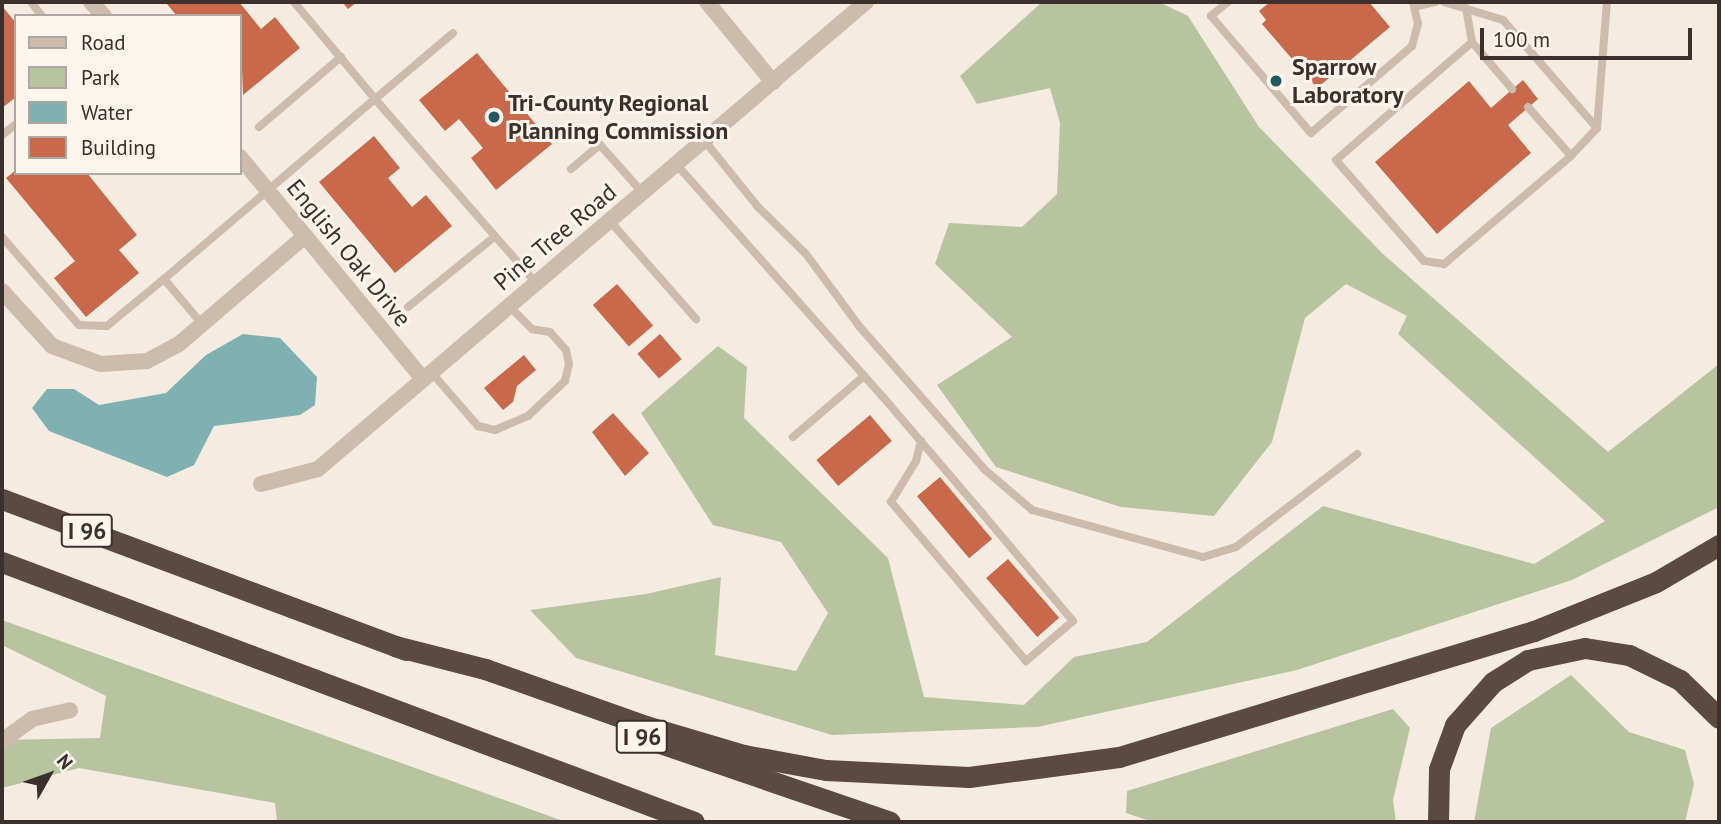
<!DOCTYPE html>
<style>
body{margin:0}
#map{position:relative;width:1721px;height:824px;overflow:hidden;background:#f4ebe1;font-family:"PT Sans",sans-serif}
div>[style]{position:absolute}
.green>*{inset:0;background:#b8c4a0}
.water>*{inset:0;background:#7fb0b2}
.building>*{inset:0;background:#c8694b;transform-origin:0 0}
.service>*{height:8px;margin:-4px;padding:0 4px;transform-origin:4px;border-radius:4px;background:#cdbbac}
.minor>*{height:16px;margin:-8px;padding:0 8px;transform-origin:8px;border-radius:8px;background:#cdbbac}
.motorway>*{height:21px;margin:-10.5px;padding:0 10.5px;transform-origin:10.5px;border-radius:10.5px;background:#5c4a42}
.dots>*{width:19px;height:19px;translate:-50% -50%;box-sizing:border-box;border:4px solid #fbf5ee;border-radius:50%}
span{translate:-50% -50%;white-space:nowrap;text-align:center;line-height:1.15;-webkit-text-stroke:6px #fbf5ee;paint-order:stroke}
.shield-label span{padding:2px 5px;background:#fbf5ee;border:2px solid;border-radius:5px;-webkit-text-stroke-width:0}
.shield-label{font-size:23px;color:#3b302b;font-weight:700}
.poi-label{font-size:24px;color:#3b302b;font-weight:700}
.left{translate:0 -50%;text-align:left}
.street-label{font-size:24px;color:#3b302b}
.frame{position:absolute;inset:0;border:4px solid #3b302b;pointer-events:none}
.legend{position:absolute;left:14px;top:14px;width:228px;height:161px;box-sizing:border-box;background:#fbf5ee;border:2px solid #aea6a0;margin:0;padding:9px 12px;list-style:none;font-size:21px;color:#3b302b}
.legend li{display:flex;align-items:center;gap:14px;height:35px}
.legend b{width:35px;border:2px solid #aea6a0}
.north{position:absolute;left:14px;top:740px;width:70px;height:70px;-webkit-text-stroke:5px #fbf5ee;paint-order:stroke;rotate:50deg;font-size:19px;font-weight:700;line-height:28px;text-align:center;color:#3b302b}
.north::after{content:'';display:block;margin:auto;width:24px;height:32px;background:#3b302b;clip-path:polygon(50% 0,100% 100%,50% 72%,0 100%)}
.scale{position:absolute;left:1480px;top:28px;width:212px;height:32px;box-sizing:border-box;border:4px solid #3b302b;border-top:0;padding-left:9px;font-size:21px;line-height:24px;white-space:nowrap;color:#3b302b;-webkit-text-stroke:5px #fbf5ee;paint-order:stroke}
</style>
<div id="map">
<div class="green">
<div style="clip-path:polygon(1042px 2px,1159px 2px,1188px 16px,1259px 127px,1383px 254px,1608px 452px,1719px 364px,1719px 507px,1572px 580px,1297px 670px,1037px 727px,832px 735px,576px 658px,530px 610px,646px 594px,721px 577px,715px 655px,796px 671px,828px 613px,781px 542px,713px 525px,641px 413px,718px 346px,747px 367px,744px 418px,888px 558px,924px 697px,1024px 705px,1074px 657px,1147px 642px,1323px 506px,1534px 564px,1605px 521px,1398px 334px,1407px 316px,1346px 284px,1305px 318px,1272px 442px,1214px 516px,1121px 507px,996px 467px,937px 385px,1012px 337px,935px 264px,949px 223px,1022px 227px,1057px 194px,1060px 123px,1050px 88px,977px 104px,960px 76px)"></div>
<div style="clip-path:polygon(2px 620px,566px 822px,277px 822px,275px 803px,79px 768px,2px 788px,2px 740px,100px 738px,106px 696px,2px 645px)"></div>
<div style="clip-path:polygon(1571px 675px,1629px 732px,1685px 750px,1694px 784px,1685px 822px,1474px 822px,1491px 728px)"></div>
<div style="clip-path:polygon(1393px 709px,1410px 728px,1393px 800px,1396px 822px,1153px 822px,1126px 813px,1127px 791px)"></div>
</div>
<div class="water">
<div style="clip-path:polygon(243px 334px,280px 338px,317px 377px,315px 405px,300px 415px,214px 426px,194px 465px,167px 477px,49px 431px,32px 408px,47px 389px,74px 389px,99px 405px,166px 393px,206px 355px)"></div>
</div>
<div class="building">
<div style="clip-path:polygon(170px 2px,239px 2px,261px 29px,275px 17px,300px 48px,243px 95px,240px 16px,177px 16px,167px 4px)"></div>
<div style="clip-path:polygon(342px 2px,357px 2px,348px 9px)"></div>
<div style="clip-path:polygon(1270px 2px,1369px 2px,1390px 27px,1317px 88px,1262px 24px,1266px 20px,1259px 11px)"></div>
<div style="clip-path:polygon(2px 6px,16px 23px,16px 97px,2px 108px)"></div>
<div style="clip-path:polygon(477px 53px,552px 144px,496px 190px,471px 158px,483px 148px,459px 119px,445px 131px,419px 100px)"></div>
<div style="clip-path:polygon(1523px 80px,1538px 99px,1508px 125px,1531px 153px,1437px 234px,1375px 162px,1469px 81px,1491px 108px)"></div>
<div style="clip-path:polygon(374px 136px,400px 168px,388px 178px,412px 207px,426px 195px,452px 226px,395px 273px,319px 182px)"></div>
<div style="clip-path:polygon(16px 170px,87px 173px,137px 235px,119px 250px,139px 273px,86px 317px,54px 278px,75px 261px,6px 178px)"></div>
<div style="left:617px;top:284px;width:55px;height:32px;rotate:49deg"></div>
<div style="left:660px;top:334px;width:33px;height:30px;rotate:49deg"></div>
<div style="clip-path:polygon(524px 355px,536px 370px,517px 386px,513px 402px,503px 410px,484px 388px)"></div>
<div style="clip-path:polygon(613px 413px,649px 453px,625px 476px,592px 432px)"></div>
<div style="left:870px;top:415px;width:34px;height:70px;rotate:50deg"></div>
<div style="left:940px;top:477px;width:81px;height:30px;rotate:50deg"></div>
<div style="left:1008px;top:559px;width:78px;height:29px;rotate:49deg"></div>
</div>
<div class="service">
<div style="left:31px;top:2px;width:18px;rotate:52deg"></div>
<div style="left:294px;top:2px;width:126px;rotate:50.1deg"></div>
<div style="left:375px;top:99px;width:102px;rotate:-40.2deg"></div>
<div style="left:1228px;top:2px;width:22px;rotate:141deg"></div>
<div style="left:1211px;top:16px;width:154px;rotate:49.5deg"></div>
<div style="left:1311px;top:133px;width:133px;rotate:-40.7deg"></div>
<div style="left:1412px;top:46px;width:23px;rotate:-75deg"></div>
<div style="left:1418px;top:24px;width:23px;rotate:-103deg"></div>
<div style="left:1444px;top:2px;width:62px;rotate:17deg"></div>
<div style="left:1503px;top:20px;width:143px;rotate:49deg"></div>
<div style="left:1597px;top:128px;width:38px;rotate:133deg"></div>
<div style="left:1571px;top:156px;width:167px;rotate:139.6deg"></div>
<div style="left:1444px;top:264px;width:20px;rotate:-171deg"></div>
<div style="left:1424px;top:261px;width:134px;rotate:-131.1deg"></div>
<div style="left:1336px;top:160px;width:180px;rotate:-40.9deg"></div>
<div style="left:1472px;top:42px;width:62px;rotate:49.6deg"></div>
<div style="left:1418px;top:6px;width:18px;rotate:-13deg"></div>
<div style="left:1466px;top:8px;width:35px;rotate:80deg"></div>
<div style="left:1528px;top:107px;width:65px;rotate:48.7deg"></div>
<div style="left:259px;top:127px;width:108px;rotate:-40.5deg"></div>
<div style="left:1597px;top:128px;width:126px;rotate:-85.5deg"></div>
<div style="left:2px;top:135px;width:18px;rotate:-38deg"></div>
<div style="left:704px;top:140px;width:86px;rotate:51.1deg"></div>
<div style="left:758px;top:207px;width:67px;rotate:44.4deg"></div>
<div style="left:806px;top:254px;width:89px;rotate:53.6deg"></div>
<div style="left:859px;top:326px;width:190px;rotate:48.8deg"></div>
<div style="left:984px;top:469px;width:63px;rotate:40.5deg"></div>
<div style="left:1032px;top:510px;width:177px;rotate:15.4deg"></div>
<div style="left:1203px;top:557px;width:34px;rotate:-17deg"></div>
<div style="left:1236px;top:547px;width:153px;rotate:-37.5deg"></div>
<div style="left:676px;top:164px;width:312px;rotate:48.4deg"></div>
<div style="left:883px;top:397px;width:153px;rotate:49.5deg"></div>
<div style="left:982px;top:513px;width:141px;rotate:49.9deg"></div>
<div style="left:1073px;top:621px;width:62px;rotate:139.6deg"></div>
<div style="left:1026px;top:661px;width:209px;rotate:-130.3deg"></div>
<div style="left:891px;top:502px;width:48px;rotate:-58.6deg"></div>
<div style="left:916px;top:461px;width:21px;rotate:-76deg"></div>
<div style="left:571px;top:169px;width:38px;rotate:-40deg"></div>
<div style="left:600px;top:145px;width:63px;rotate:48.2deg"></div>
<div style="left:609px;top:220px;width:132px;rotate:48.7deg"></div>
<div style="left:2px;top:237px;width:117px;rotate:48.8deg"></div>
<div style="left:79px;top:325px;width:28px;rotate:2deg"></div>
<div style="left:107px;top:326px;width:74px;rotate:-39.5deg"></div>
<div style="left:408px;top:307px;width:111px;rotate:-39.1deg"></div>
<div style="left:202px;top:324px;width:59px;rotate:-130.2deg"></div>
<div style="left:164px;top:279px;width:277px;rotate:-40.5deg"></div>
<div style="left:375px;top:99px;width:244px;rotate:48.8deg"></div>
<div style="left:431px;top:372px;width:72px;rotate:49deg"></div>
<div style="left:478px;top:426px;width:17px;rotate:13deg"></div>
<div style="left:495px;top:430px;width:36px;rotate:-23deg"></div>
<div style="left:528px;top:416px;width:51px;rotate:-43.4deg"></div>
<div style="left:565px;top:381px;width:17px;rotate:-77deg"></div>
<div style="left:569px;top:364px;width:14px;rotate:-102deg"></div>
<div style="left:566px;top:350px;width:24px;rotate:-132deg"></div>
<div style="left:550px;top:332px;width:18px;rotate:-171deg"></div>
<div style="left:532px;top:329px;width:33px;rotate:-135deg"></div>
<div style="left:793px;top:437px;width:94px;rotate:-40.7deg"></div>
</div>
<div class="minor">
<div style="left:91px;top:2px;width:19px;rotate:47deg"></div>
<div style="left:707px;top:2px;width:104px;rotate:50.5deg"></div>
<div style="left:240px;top:157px;width:288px;rotate:50.5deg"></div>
<div style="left:2px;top:291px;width:74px;rotate:47.7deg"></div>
<div style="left:52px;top:346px;width:52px;rotate:20.2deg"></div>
<div style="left:101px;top:364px;width:46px;rotate:-3.7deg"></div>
<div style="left:147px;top:361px;width:36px;rotate:-28deg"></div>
<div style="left:179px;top:344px;width:166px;rotate:-40.6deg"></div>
<div style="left:261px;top:484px;width:59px;rotate:-14.7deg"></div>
<div style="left:318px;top:469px;width:720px;rotate:-40.44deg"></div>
<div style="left:2px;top:741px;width:37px;rotate:-36deg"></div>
<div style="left:32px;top:719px;width:39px;rotate:-13deg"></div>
</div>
<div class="motorway">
<div style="left:2px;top:499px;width:431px;rotate:20.5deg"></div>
<div style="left:2px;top:562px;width:739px;rotate:20.59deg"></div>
<div style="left:395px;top:646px;width:93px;rotate:14.3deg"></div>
<div style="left:485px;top:669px;width:171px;rotate:19.5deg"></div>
<div style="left:646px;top:726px;width:102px;rotate:16.5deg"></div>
<div style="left:744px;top:755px;width:83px;rotate:10.4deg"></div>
<div style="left:826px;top:770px;width:143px;rotate:2.8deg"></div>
<div style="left:969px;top:777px;width:151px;rotate:-7.6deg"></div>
<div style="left:1119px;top:757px;width:434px;rotate:-16.9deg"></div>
<div style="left:1534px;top:631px;width:131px;rotate:-21.9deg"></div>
<div style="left:1656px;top:582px;width:73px;rotate:-30.4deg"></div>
<div style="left:657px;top:742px;width:246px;rotate:18.9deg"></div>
<div style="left:1438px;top:822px;width:53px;rotate:-88.9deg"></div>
<div style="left:1439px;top:769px;width:47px;rotate:-70deg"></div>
<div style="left:1455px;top:725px;width:57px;rotate:-48.5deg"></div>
<div style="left:1493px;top:682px;width:41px;rotate:-32.2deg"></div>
<div style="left:1528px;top:660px;width:58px;rotate:-11.9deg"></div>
<div style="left:1585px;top:648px;width:45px;rotate:9deg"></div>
<div style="left:1629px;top:655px;width:57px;rotate:26.1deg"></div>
<div style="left:1680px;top:680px;width:54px;rotate:44.3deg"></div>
</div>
<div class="dots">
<div style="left:1276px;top:81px;background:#1f5a5e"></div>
<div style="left:494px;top:117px;background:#1f5a5e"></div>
</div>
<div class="shield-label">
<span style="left:87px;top:531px">I 96</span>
<span style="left:642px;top:737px">I 96</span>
</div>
<div class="poi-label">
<span class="left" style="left:1292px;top:81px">Sparrow<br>Laboratory</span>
<span class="left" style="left:508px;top:117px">Tri-County Regional<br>Planning Commission</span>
</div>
<div class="street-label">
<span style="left:555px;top:237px;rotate:-40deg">Pine Tree Road</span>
<span style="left:349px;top:253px;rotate:51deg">English Oak Drive</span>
</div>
<div class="frame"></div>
<ul class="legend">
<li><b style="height:9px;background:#cdbbac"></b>Road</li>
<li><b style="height:19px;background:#b8c4a0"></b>Park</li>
<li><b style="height:19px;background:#7fb0b2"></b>Water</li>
<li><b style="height:19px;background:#c8694b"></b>Building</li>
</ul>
<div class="north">N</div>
<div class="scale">100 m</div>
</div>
